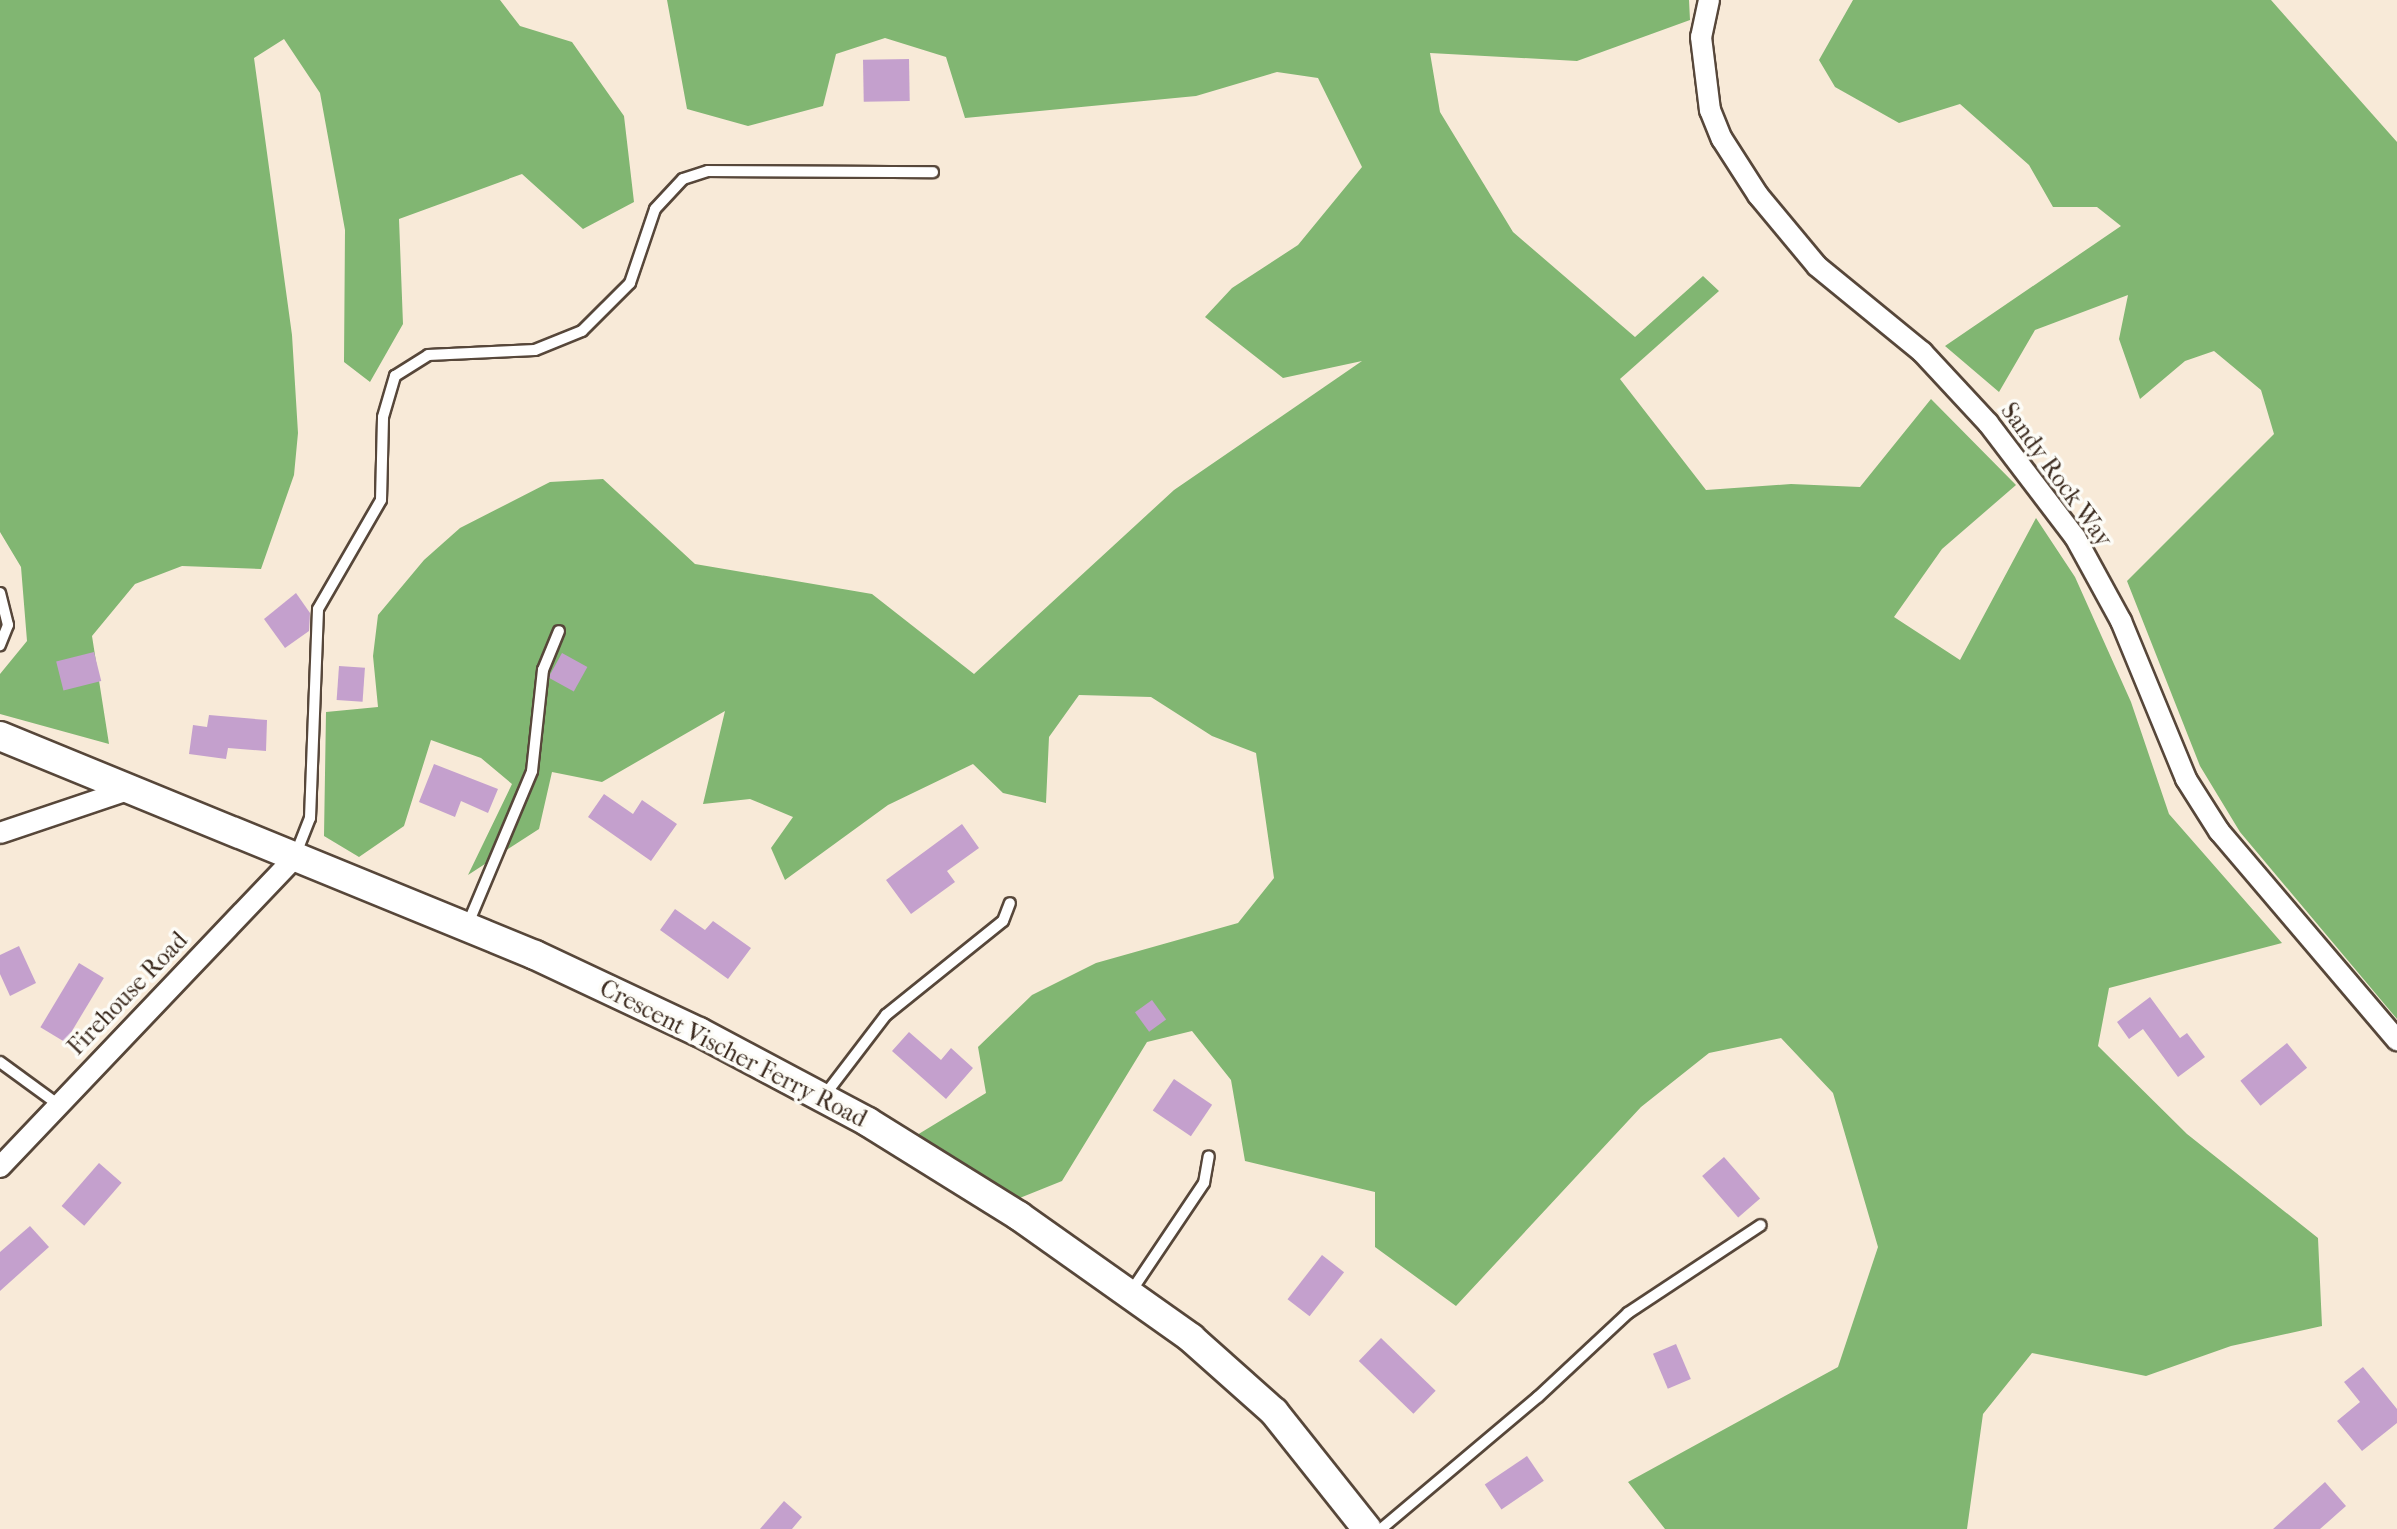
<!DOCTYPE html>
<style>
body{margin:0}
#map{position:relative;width:2397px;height:1529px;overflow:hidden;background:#f8ead8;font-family:"IM FELL French Canon",serif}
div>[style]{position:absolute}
.forest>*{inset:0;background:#81b672}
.building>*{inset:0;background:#c4a0cd;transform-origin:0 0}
.roads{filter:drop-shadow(2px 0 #57473a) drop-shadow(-2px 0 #57473a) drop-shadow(0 2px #57473a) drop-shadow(0 -2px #57473a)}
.lane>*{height:10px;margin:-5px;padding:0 5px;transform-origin:5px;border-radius:5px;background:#fff}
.street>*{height:20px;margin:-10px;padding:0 10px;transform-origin:10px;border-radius:10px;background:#fff}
.secondary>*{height:28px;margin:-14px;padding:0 14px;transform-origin:14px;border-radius:14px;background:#fff}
span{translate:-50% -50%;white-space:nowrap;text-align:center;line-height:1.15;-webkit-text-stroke:7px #fdfcf7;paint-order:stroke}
.street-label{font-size:24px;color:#3b2a1e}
</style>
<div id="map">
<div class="forest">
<div style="clip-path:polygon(0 0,500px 0,520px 26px,572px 42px,624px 116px,634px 202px,583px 229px,522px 174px,399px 219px,403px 324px,370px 382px,344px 362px,345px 230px,320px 93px,284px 39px,254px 58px,292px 335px,298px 433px,294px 475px,261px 569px,182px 566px,135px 584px,92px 636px,109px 744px,0 714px,0 674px,27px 641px,21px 567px,0 532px)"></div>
<div style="clip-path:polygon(667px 0,1689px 0,1690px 20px,1577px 61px,1430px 53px,1440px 112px,1513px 232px,1635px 337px,1703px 276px,1719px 291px,1620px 379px,1706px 490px,1791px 484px,1860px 487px,1931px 399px,2016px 485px,1942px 549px,1894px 617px,1960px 660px,2036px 518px,2075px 577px,2131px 702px,2169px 814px,2282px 943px,2109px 988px,2098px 1046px,2187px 1134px,2318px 1238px,2322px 1326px,2231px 1346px,2146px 1376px,2032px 1353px,1983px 1414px,1967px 1529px,1665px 1529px,1628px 1482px,1838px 1367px,1878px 1247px,1833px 1093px,1781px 1038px,1709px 1053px,1641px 1107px,1456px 1306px,1375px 1247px,1375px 1192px,1245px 1161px,1231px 1080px,1192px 1031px,1147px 1042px,1062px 1181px,1015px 1200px,917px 1135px,986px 1093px,978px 1047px,1032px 995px,1096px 963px,1238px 923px,1274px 878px,1256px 753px,1212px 736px,1151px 697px,1079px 695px,1049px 737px,1046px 803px,1003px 793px,973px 764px,888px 805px,785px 880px,771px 848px,793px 817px,750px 799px,703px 804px,725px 711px,602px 782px,552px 772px,539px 829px,468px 875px,512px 784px,481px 758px,431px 740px,404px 826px,359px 857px,324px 836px,326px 712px,378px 707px,373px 656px,378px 615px,424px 560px,460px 528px,550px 482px,603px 479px,695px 564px,872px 594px,974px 674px,1174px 490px,1362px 361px,1283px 378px,1205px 317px,1232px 288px,1298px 245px,1362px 167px,1318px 78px,1277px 72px,1196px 96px,965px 118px,946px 57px,885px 38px,836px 54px,823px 106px,748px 126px,687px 109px)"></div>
<div style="clip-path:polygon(1853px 0,2271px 0,2397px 142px,2397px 1019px,2240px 832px,2200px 766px,2127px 581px,2274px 434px,2261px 390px,2214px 351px,2185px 361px,2140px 399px,2119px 339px,2128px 295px,2035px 330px,1999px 392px,1945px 346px,2121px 226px,2097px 207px,2053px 207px,2029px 165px,1960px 104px,1899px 123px,1835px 87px,1819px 60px)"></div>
</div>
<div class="building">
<div style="left:909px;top:59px;width:42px;height:46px;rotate:89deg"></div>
<div style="clip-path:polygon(296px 593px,310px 613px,309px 631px,285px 648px,264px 619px)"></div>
<div style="left:94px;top:652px;width:30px;height:39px;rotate:76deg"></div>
<div style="left:562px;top:653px;width:29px;height:28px;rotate:29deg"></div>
<div style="left:339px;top:666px;width:26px;height:34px;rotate:4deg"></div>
<div style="clip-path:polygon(209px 715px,267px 720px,266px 751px,228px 748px,226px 759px,189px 754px,193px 725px,207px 727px)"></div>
<div style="clip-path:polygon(434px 764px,498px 789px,488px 813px,461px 801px,455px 817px,419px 802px)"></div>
<div style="clip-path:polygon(604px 794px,633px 814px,642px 800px,677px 824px,651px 861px,588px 817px)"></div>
<div style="clip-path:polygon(962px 824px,979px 848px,947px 871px,955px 882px,911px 914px,886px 880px)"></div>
<div style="clip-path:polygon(675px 909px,705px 930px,713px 921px,751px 948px,728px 979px,660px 930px)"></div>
<div style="clip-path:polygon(19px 946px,36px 983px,10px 996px,0 974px,0 955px)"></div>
<div style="left:79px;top:963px;width:29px;height:75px;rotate:31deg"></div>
<div style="clip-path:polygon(2150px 997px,2180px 1038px,2187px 1033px,2205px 1057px,2178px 1077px,2143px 1029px,2129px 1039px,2117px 1022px)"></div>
<div style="left:1152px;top:1000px;width:24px;height:21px;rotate:54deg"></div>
<div style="clip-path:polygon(909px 1032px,941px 1060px,951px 1048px,973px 1068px,946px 1099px,892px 1051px)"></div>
<div style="left:2287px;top:1043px;width:32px;height:60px;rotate:51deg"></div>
<div style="left:1174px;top:1079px;width:46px;height:38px;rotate:34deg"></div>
<div style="left:1724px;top:1157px;width:55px;height:29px;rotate:49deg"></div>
<div style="left:99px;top:1163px;width:30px;height:57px;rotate:41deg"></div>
<div style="clip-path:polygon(30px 1226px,49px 1247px,0 1291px,0 1252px)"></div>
<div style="left:1322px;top:1255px;width:28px;height:56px;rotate:38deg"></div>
<div style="left:1381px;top:1338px;width:76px;height:32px;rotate:44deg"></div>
<div style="left:1676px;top:1344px;width:38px;height:25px;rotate:67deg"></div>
<div style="clip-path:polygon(2363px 1367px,2397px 1409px,2397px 1423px,2362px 1451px,2337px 1421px,2360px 1402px,2344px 1382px)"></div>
<div style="left:1527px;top:1456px;width:30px;height:51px;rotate:56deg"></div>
<div style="clip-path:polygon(2325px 1482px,2346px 1506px,2320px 1529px,2273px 1529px)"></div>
<div style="clip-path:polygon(784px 1501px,802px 1517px,792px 1529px,760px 1529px)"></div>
</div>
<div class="roads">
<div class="lane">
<div style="left:0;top:593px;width:33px;rotate:76deg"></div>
<div style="left:8px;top:625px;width:22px;rotate:112deg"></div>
<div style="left:295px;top:856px;width:41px;rotate:-68.5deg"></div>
<div style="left:310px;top:818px;width:209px;rotate:-87.8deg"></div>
<div style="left:318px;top:609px;width:126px;rotate:-60deg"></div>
<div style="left:381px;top:500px;width:83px;rotate:-88.6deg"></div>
<div style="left:383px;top:417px;width:43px;rotate:-73.7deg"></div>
<div style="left:395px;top:376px;width:39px;rotate:-32deg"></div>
<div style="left:428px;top:355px;width:107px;rotate:-2.7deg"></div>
<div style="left:535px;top:350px;width:51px;rotate:-22deg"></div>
<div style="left:582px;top:331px;width:68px;rotate:-45deg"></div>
<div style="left:630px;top:283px;width:78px;rotate:-71.3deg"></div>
<div style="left:655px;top:209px;width:41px;rotate:-47deg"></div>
<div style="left:683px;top:179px;width:26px;rotate:-18deg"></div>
<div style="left:708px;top:171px;width:225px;rotate:0.3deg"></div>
<div style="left:467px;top:926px;width:168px;rotate:-67.2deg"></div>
<div style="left:532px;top:771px;width:102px;rotate:-83.8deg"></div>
<div style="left:543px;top:670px;width:42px;rotate:-67.7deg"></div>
<div style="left:0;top:1062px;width:73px;rotate:36.1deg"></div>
<div style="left:824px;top:1096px;width:102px;rotate:-52.6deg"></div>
<div style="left:886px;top:1015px;width:150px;rotate:-38.8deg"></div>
<div style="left:1003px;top:921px;width:19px;rotate:-69deg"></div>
<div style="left:1130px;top:1293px;width:133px;rotate:-56.1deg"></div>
<div style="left:1204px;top:1183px;width:27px;rotate:-80deg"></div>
<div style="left:1381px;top:1529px;width:205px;rotate:-40.1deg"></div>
<div style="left:1538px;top:1397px;width:123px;rotate:-43deg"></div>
<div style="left:1628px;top:1313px;width:159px;rotate:-33.5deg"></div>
</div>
<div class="street">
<div style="left:1709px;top:0;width:38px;rotate:102deg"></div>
<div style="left:1701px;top:37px;width:74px;rotate:83deg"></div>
<div style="left:1710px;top:110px;width:31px;rotate:68deg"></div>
<div style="left:1722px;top:139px;width:67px;rotate:57.3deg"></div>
<div style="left:1758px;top:195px;width:92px;rotate:50.3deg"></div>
<div style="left:1817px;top:266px;width:136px;rotate:39.3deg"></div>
<div style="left:1922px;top:352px;width:97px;rotate:47.1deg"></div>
<div style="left:1988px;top:423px;width:143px;rotate:52.7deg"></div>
<div style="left:2075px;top:537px;width:96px;rotate:61.3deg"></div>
<div style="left:2121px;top:621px;width:171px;rotate:67.6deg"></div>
<div style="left:2186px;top:779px;width:62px;rotate:57.6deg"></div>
<div style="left:2219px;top:831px;width:275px;rotate:49.6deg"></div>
<div style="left:0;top:833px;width:138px;rotate:-18.6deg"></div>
<div style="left:0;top:1167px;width:427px;rotate:-46.4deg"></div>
</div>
<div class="secondary">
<div style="left:0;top:736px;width:578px;rotate:22.26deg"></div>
<div style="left:535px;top:955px;width:181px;rotate:25.2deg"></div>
<div style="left:699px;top:1032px;width:191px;rotate:28deg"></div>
<div style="left:868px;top:1122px;width:178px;rotate:31.9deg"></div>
<div style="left:1019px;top:1216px;width:211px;rotate:35.3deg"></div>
<div style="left:1191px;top:1338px;width:111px;rotate:41.7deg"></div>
<div style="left:1274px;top:1412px;width:149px;rotate:51.5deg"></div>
</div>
</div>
<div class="street-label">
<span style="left:2056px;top:475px;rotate:54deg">Sandy Rock Way</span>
<span style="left:128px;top:994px;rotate:-46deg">Firehouse Road</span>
<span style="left:733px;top:1054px;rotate:27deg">Crescent Vischer Ferry Road</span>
</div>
</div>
